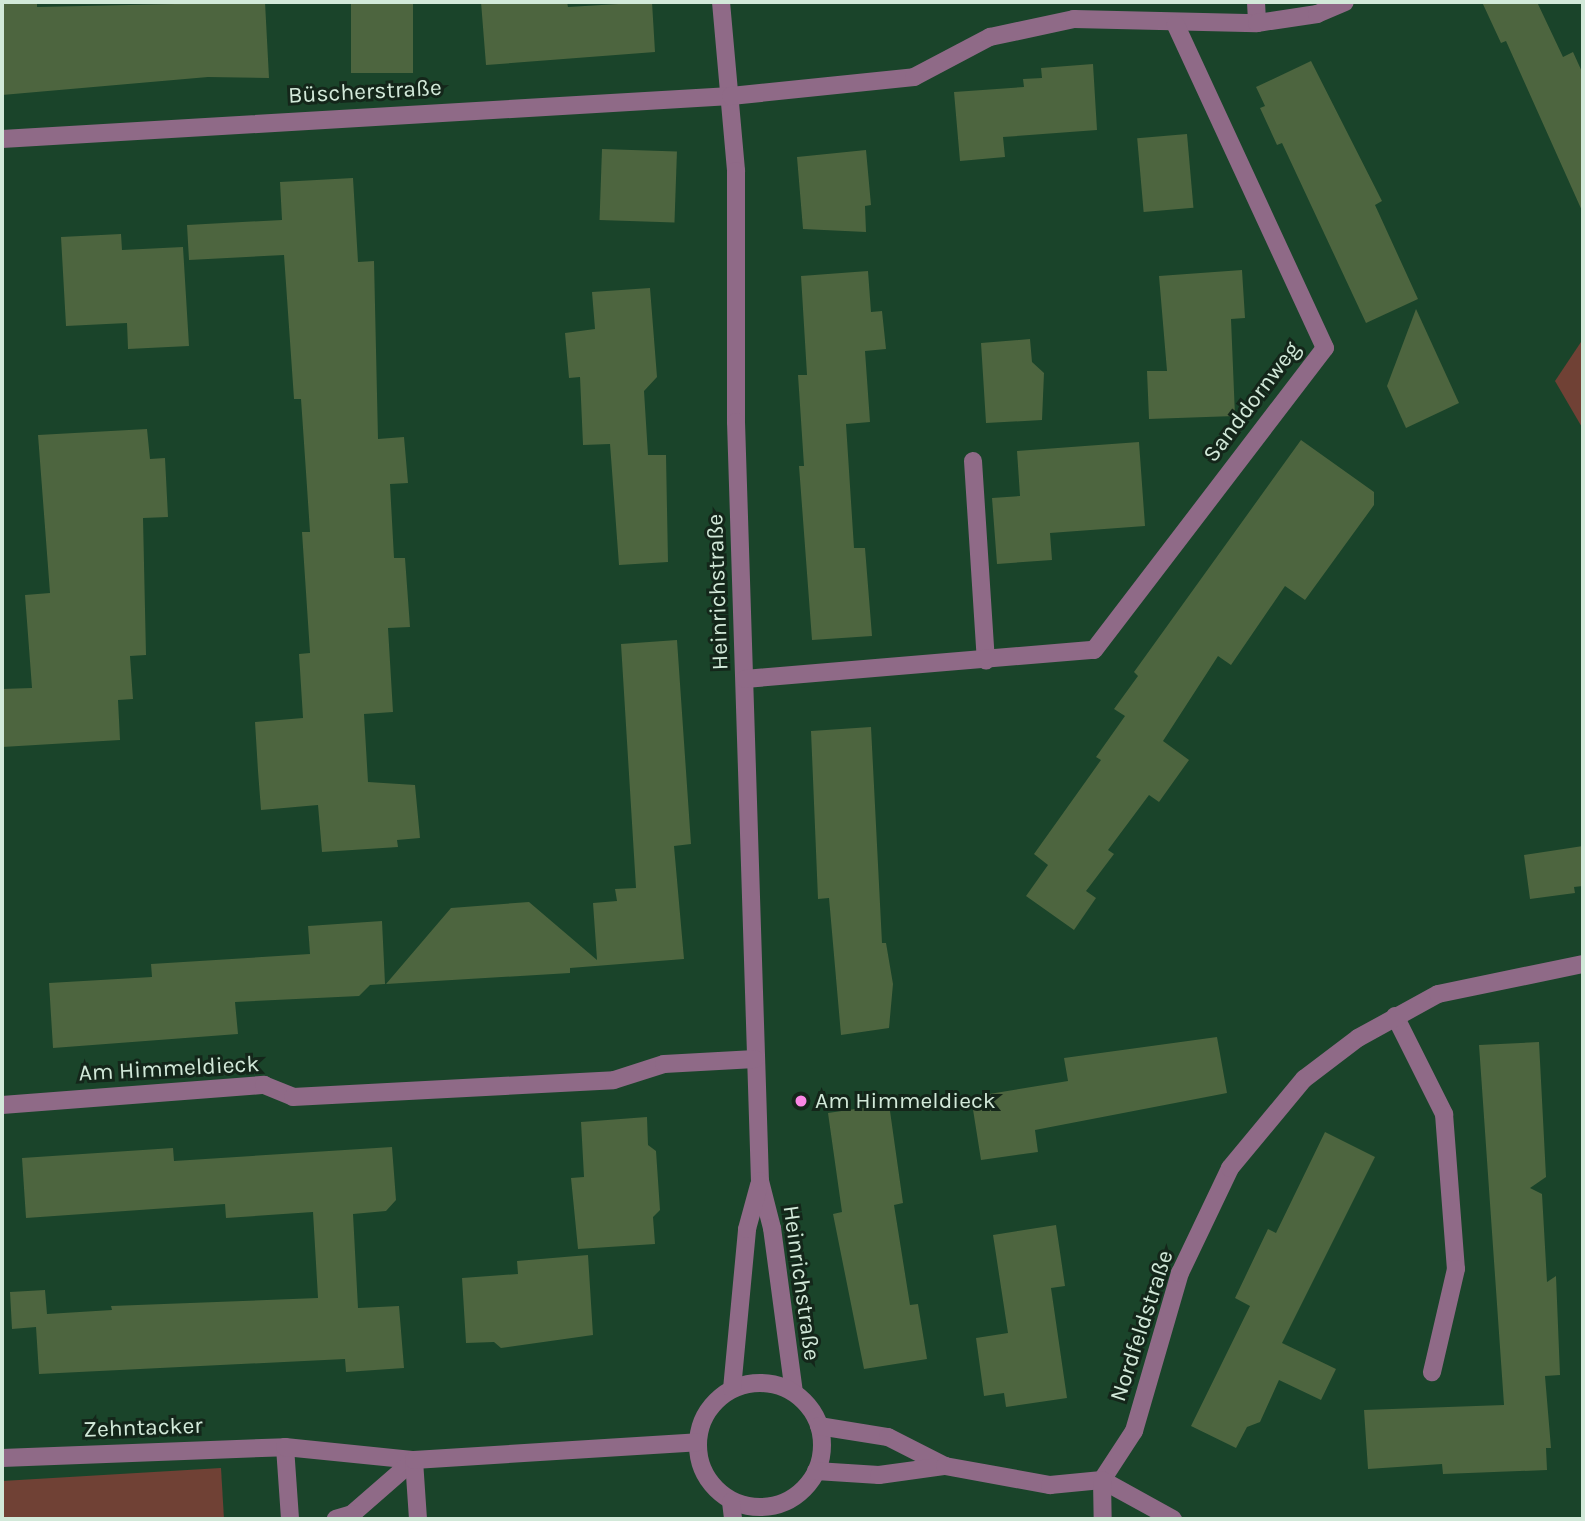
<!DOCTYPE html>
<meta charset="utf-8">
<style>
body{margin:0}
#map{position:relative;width:1585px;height:1521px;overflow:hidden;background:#1a442a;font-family:Karla,sans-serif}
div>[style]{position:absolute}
.green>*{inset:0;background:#704135}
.building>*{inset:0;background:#4d653f;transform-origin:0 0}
.minor>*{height:18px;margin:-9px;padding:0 9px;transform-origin:9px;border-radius:9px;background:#8f6a87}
.minor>.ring{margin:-9px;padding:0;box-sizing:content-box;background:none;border:18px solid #8f6a87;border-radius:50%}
.dots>*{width:19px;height:19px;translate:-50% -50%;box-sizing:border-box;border:4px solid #14261a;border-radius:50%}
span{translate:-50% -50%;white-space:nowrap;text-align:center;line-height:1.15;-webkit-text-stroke:6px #14261a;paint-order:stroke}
.street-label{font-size:23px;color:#d2e9d9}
.poi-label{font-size:23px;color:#d2e9d9}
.left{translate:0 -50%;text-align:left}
.frame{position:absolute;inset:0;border:4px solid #d2e9d9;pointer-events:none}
</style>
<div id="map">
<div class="green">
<div style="clip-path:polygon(1583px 339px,1583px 429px,1555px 381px)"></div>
<div style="clip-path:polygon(221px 1468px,224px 1519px,2px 1519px,2px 1481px)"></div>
</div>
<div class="building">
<div style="clip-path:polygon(2px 2px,37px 2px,37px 7px,265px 2px,269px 78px,208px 77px,2px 95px)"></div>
<div style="left:351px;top:2px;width:62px;height:71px"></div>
<div style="clip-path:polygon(481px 2px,567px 2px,568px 7px,652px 2px,655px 52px,486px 65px)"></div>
<div style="clip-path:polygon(1482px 2px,1537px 2px,1563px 57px,1573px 52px,1583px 74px,1583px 213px,1506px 41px,1501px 43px)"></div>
<div style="clip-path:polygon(1311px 61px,1382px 201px,1375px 205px,1418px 299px,1366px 323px,1282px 143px,1277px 145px,1260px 108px,1265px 106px,1256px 87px)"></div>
<div style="clip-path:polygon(1093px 64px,1097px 130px,1003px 137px,1005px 157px,960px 161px,954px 92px,1024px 87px,1023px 79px,1042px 78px,1041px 68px)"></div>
<div style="left:1187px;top:134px;width:74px;height:50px;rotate:85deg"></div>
<div style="left:602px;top:149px;width:75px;height:71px;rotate:2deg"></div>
<div style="clip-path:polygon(866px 150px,871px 205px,865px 206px,866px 232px,803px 229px,797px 157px)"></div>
<div style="clip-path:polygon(353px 178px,358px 262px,374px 261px,378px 439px,404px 437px,408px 483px,390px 484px,394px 558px,405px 558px,410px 627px,388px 628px,393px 712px,364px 714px,368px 782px,415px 785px,420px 838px,397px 840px,398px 847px,322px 852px,318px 805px,261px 810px,258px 771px,255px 722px,303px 718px,299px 654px,310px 653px,302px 532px,310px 532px,307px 487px,301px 399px,294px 399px,284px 255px,189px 260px,187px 225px,282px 220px,280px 182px)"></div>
<div style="clip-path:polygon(121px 234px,122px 250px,183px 247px,189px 346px,128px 349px,127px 323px,66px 326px,61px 237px)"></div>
<div style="clip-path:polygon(1242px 270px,1245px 318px,1231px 319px,1235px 416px,1149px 419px,1147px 371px,1167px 371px,1159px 276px)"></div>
<div style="clip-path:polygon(868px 271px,871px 312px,882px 311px,886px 349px,865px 351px,870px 422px,846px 424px,854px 548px,865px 548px,872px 636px,812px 640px,799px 466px,804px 466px,798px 375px,807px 375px,801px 276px)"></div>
<div style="clip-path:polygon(650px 288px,657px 377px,644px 391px,648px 455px,666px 455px,668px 562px,619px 565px,610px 444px,583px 445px,580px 377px,569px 378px,565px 333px,595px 329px,592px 292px)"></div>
<div style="clip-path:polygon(1416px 309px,1459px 403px,1406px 428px,1387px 386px)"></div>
<div style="clip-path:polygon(1030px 339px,1032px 362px,1044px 373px,1042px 420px,986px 423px,981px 343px)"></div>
<div style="clip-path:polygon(147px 429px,150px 459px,165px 458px,168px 517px,143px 518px,146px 655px,130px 656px,133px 699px,118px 700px,120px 740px,2px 747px,2px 689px,32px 688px,25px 595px,50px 593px,38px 435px)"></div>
<div style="clip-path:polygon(1301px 440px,1374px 492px,1374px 505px,1305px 600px,1285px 586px,1231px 665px,1218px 656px,1163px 741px,1189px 760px,1159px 802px,1149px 795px,1108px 850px,1114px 854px,1086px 891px,1096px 898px,1074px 930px,1026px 896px,1048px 865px,1034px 854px,1101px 760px,1096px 757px,1125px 716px,1114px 709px,1138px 676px,1134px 672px)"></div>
<div style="clip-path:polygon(1139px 442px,1145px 526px,1050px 533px,1052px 560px,997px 564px,992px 498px,1020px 496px,1017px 451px)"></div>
<div style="clip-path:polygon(677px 640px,691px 844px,674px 846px,684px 959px,570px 968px,570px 973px,386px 984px,451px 908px,529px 902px,597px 960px,593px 903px,617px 901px,615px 889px,636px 888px,621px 644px)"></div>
<div style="clip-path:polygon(871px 727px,882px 943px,886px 943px,893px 984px,889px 1028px,841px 1035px,829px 898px,818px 899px,811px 731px)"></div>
<div style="clip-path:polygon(1583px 846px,1583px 886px,1574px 887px,1575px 893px,1530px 899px,1524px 855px)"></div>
<div style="clip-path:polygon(382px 921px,385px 984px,370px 985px,359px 996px,235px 1002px,238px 1034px,53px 1048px,49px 983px,152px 977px,151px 964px,310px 954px,308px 926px)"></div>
<div style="clip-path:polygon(1217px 1037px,1227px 1093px,1035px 1130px,1038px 1152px,981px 1160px,971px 1097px,1068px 1081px,1064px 1058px)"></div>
<div style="clip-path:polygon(1539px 1042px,1546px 1177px,1530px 1188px,1542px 1194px,1547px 1282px,1556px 1276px,1560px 1375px,1545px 1376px,1551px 1448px,1546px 1448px,1547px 1470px,1443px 1474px,1442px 1464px,1368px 1469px,1364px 1410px,1504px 1405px,1479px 1045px)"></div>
<div style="clip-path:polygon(889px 1104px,903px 1203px,894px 1205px,910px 1305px,918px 1304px,927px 1359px,864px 1369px,833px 1214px,842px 1212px,828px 1113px)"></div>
<div style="clip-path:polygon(647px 1117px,648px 1145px,656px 1151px,660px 1210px,653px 1217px,655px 1244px,578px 1249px,571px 1178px,584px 1177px,581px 1122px)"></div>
<div style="clip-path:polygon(1325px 1132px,1375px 1157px,1282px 1343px,1336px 1369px,1321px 1400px,1279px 1380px,1260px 1422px,1247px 1427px,1236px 1448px,1191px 1426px,1250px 1306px,1235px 1298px,1268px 1229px,1276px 1233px)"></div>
<div style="clip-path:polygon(392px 1147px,396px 1200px,386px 1211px,353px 1214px,358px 1308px,399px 1306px,404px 1368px,346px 1372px,345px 1359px,39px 1374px,36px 1327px,12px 1329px,10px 1292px,45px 1290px,47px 1314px,112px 1310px,111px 1306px,318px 1298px,313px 1212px,226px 1218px,225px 1204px,26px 1218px,22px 1158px,173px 1148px,174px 1161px)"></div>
<div style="clip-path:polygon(1056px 1225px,1065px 1286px,1051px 1288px,1067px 1398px,1006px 1407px,1004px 1393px,984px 1396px,976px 1338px,1008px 1333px,993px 1235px)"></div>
<div style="clip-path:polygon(588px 1255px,593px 1335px,501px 1348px,494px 1342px,466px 1343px,462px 1278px,518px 1274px,517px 1261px)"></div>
</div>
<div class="minor">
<div style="left:721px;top:2px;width:170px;rotate:84.9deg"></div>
<div style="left:736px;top:171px;width:251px;rotate:90deg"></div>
<div style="left:736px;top:422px;width:759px;rotate:88.19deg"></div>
<div style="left:760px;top:1181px;width:49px;rotate:75.7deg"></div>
<div style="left:772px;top:1228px;width:165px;rotate:82.4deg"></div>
<div style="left:1256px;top:2px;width:21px;rotate:87deg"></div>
<div style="left:2px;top:139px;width:730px;rotate:-3.38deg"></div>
<div style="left:731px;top:96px;width:184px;rotate:-5.9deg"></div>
<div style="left:914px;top:77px;width:86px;rotate:-27.8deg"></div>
<div style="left:990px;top:37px;width:86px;rotate:-12.1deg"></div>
<div style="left:1074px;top:19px;width:183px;rotate:1.3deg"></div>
<div style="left:1257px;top:23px;width:61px;rotate:-8.5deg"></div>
<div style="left:1317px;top:14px;width:30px;rotate:-23deg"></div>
<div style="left:973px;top:461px;width:200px;rotate:86.3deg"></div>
<div style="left:745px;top:679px;width:350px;rotate:-4.8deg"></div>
<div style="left:1094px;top:650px;width:380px;rotate:-52.6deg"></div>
<div style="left:1325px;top:348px;width:356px;rotate:-114.8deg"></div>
<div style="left:1395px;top:1016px;width:110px;rotate:63.4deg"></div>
<div style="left:1444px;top:1114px;width:155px;rotate:85.6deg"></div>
<div style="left:1456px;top:1269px;width:106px;rotate:103.1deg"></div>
<div style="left:2px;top:1105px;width:263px;rotate:-4.4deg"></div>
<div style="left:264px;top:1085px;width:31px;rotate:22deg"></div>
<div style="left:293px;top:1097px;width:321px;rotate:-3deg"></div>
<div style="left:614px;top:1080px;width:52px;rotate:-17.7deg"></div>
<div style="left:664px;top:1064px;width:91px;rotate:-3.1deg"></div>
<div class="ring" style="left:698px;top:1383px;width:106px;height:106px"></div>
<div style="left:732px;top:1389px;width:161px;rotate:-84.6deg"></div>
<div style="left:747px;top:1229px;width:46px;rotate:-74.7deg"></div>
<div style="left:819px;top:1426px;width:70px;rotate:9.1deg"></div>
<div style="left:888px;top:1437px;width:64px;rotate:27deg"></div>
<div style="left:285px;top:1447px;width:72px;rotate:86deg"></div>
<div style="left:2px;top:1458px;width:283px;rotate:-2.2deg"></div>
<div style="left:285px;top:1447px;width:130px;rotate:5.8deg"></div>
<div style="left:414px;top:1460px;width:82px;rotate:138.9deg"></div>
<div style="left:352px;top:1514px;width:17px;rotate:163deg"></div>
<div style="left:816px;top:1471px;width:63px;rotate:3.6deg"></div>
<div style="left:879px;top:1475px;width:67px;rotate:-7.8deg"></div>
<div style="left:945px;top:1466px;width:107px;rotate:10.3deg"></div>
<div style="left:1050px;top:1485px;width:52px;rotate:-5.5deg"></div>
<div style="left:1102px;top:1480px;width:59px;rotate:-56.9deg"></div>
<div style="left:1134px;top:1431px;width:165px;rotate:-73.8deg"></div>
<div style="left:1180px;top:1273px;width:116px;rotate:-64.5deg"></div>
<div style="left:1230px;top:1168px;width:116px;rotate:-50.3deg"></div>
<div style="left:1304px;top:1079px;width:68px;rotate:-37.2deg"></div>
<div style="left:1358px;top:1038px;width:91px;rotate:-28.8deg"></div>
<div style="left:1438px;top:994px;width:148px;rotate:-11.7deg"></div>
<div style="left:1102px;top:1480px;width:81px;rotate:28.8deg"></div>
<div style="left:1102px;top:1480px;width:39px;rotate:89deg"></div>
<div style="left:731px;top:1502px;width:17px;rotate:83deg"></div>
<div style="left:418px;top:1519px;width:59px;rotate:-93.9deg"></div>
<div style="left:414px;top:1460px;width:284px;rotate:-3.6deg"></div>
</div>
<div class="dots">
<div style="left:801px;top:1101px;background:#fb87e5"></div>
</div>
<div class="street-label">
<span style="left:365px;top:92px;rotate:-3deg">Büscherstraße</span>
<span style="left:1252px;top:402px;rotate:-53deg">Sanddornweg</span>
<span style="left:718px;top:592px;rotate:-92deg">Heinrichstraße</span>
<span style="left:169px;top:1069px;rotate:-3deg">Am Himmeldieck</span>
<span style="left:801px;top:1283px;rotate:82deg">Heinrichstraße</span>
<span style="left:1142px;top:1326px;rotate:-72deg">Nordfeldstraße</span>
<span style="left:143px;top:1428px;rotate:-2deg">Zehntacker</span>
</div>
<div class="poi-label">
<span class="left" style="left:815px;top:1101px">Am Himmeldieck</span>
</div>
<div class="frame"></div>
</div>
